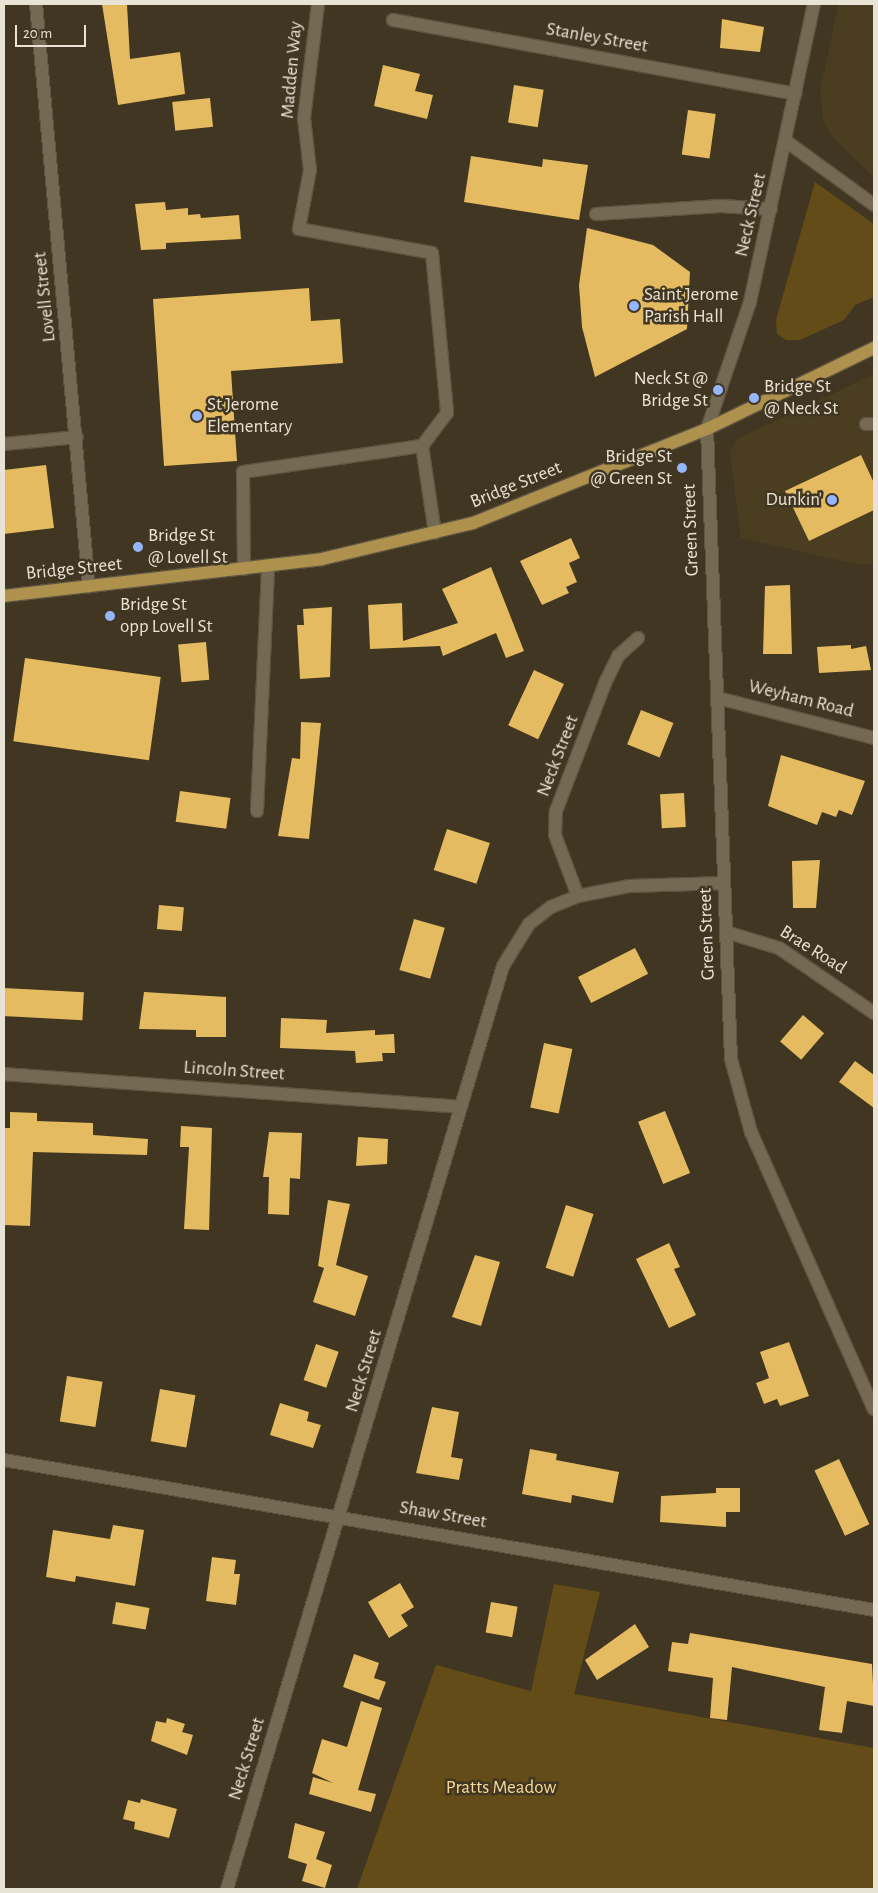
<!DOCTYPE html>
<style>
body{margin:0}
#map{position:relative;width:878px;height:1893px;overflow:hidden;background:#413621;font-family:"Alegreya Sans",sans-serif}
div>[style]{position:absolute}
.built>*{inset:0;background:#4a3d20}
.green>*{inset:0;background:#634c18}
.building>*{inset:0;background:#e5bb61;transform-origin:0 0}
.roads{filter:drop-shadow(1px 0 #5d5542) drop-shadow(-1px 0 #5d5542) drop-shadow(0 1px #5d5542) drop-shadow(0 -1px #5d5542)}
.service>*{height:12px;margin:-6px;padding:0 6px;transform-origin:6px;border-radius:6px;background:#746952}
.minor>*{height:12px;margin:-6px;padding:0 6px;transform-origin:6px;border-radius:6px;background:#746952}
.tertiary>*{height:12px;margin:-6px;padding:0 6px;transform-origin:6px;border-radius:6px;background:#746952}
.secondary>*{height:12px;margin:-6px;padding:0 6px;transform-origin:6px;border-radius:6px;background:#746952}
.primary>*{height:12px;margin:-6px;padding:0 6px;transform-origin:6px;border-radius:6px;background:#af914e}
.dots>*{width:14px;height:14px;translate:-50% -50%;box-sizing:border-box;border:2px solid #413621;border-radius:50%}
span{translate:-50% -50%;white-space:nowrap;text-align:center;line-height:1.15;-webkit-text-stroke:5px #413621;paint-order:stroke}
.street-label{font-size:19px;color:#e9e3d6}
.poi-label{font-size:19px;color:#e9e3d6}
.left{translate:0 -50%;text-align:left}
.right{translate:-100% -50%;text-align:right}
.park-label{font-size:19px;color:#f8d998}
.frame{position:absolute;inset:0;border:5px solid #e9e3d6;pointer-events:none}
.scale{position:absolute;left:15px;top:25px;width:71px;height:22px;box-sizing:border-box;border:2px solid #e9e3d6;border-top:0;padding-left:6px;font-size:15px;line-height:18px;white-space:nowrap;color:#e9e3d6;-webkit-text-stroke:4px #413621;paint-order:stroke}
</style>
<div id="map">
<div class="built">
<div style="clip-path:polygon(838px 4px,874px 4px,874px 177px,832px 137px,824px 123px,820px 93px)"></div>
<div style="clip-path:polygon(874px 374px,874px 564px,856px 564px,741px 538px,730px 452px,737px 439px)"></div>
</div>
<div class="green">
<div style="clip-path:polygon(815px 182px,874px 224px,874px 297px,855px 305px,844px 320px,800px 340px,786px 340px,777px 334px,776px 320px)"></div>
<div style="clip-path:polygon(554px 1584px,600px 1592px,574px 1694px,874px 1748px,874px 1889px,357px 1889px,436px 1665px,531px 1691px)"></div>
</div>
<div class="building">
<div style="clip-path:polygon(102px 4px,127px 4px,130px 59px,180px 52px,185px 94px,118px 105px)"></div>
<div style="clip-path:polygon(722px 19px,764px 27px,760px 52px,720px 48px)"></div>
<div style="clip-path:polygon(383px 65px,420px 74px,415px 91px,433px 95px,427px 119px,374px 106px)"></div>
<div style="left:514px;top:85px;width:30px;height:38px;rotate:9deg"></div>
<div style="left:210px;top:98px;width:29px;height:38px;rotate:84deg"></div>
<div style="left:688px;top:110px;width:28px;height:45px;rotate:8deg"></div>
<div style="clip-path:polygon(471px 156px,542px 167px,543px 159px,588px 165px,579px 220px,464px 202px)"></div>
<div style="clip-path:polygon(165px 202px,166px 210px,188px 208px,188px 215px,200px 214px,201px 218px,239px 215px,241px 239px,166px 243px,166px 249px,141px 250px,135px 204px)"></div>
<div style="clip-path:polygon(587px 228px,653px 245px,690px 272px,687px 329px,595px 377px,582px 327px,579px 285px)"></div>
<div style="clip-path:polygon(309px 288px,311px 321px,340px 319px,343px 363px,231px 371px,237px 461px,164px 466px,153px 299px)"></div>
<div style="clip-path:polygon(861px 455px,874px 483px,874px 510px,809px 541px,785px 491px)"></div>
<div style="clip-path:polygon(46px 465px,54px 528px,4px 534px,4px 470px)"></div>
<div style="clip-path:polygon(571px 538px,580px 558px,569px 563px,577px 582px,566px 587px,569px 593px,542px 605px,520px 561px)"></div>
<div style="clip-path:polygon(491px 567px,524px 651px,506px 658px,496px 633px,443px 656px,440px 646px,370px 649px,368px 605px,402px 603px,403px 641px,458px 623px,442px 589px)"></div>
<div style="clip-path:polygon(790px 585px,792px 654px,763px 654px,765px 586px)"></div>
<div style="clip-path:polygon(332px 607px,330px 677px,300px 679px,297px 625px,304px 625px,303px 609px)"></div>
<div style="left:206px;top:642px;width:38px;height:28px;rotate:85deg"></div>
<div style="clip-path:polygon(851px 645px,851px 649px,866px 646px,871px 670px,819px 673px,817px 647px)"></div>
<div style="left:25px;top:658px;width:137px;height:84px;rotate:8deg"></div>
<div style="left:534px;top:670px;width:33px;height:61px;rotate:25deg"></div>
<div style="left:641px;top:710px;width:35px;height:37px;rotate:22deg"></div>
<div style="clip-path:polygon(301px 722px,321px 723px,309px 839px,278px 836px,292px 758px,300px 759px)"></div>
<div style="clip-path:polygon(781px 755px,865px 781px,852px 815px,839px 810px,836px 817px,822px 812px,817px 825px,768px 806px)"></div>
<div style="left:180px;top:791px;width:51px;height:31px;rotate:8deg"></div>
<div style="left:684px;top:793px;width:34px;height:24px;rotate:87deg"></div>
<div style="left:447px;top:829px;width:45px;height:43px;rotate:18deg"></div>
<div style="clip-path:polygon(820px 860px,816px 908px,793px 908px,792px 861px)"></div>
<div style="left:159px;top:905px;width:25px;height:24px;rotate:5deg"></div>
<div style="left:414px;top:919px;width:32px;height:53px;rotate:16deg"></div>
<div style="left:635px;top:948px;width:29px;height:64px;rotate:63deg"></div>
<div style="left:4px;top:988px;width:80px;height:28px;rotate:3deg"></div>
<div style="clip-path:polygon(144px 992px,226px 997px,226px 1037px,196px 1037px,196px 1030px,139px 1029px)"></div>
<div style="left:803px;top:1015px;width:28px;height:35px;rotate:41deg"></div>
<div style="clip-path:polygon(281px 1018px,327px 1020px,326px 1033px,375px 1030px,375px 1035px,394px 1034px,395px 1053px,382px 1053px,383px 1061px,356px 1063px,355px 1051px,280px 1048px)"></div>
<div style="left:544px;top:1043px;width:29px;height:66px;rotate:12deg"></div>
<div style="clip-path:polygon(855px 1061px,874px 1075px,874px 1108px,839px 1082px)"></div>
<div style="left:665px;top:1111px;width:67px;height:29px;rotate:68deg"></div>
<div style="clip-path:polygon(10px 1112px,37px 1113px,37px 1121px,93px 1123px,93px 1135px,148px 1139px,147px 1155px,33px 1152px,30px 1226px,4px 1225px,4px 1128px,10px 1128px)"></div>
<div style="clip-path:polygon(181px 1126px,212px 1128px,209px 1230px,184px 1229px,189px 1147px,180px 1147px)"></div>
<div style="clip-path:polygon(269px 1132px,302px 1133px,300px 1179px,290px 1178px,289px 1215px,268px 1214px,269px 1177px,263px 1177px)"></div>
<div style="clip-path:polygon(358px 1137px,388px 1139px,387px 1164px,356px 1166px)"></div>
<div style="clip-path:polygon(328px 1200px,350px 1204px,336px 1265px,368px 1276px,355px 1316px,313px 1302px,324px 1268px,318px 1266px)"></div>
<div style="left:566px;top:1205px;width:29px;height:66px;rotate:18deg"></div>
<div style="clip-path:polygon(669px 1243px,680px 1267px,674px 1269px,696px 1315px,669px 1328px,636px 1259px)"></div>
<div style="clip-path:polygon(475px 1255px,500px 1262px,481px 1326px,452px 1317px)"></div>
<div style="clip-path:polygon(789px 1342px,809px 1396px,780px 1406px,777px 1399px,764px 1404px,756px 1383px,769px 1378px,760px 1352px)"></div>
<div style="left:316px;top:1344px;width:24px;height:38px;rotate:19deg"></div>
<div style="left:67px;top:1376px;width:36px;height:46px;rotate:9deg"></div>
<div style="left:160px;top:1389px;width:36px;height:53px;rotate:10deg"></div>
<div style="clip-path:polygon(280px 1403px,309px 1412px,307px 1421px,321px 1425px,313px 1448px,270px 1435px)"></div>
<div style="clip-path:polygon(432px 1407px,459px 1412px,451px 1457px,463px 1459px,459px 1480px,416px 1473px)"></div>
<div style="clip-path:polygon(530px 1449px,557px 1454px,556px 1460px,619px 1472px,613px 1503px,572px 1495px,571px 1503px,522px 1494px)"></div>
<div style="left:839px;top:1459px;width:72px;height:27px;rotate:65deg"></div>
<div style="clip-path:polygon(716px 1488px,740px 1488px,740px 1512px,726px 1512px,726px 1527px,660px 1522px,661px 1496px,716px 1493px)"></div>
<div style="clip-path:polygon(113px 1525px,144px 1530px,135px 1586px,76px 1576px,75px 1582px,46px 1577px,53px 1530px,110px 1539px)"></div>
<div style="clip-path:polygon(212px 1557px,236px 1560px,234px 1574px,240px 1574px,236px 1605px,206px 1601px)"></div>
<div style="clip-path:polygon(400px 1583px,414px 1607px,401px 1615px,408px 1626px,389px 1638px,368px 1602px)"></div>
<div style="left:116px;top:1602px;width:34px;height:22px;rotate:10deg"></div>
<div style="left:491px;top:1602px;width:27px;height:31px;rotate:10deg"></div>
<div style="clip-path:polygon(635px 1624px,649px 1647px,597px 1680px,585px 1660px)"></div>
<div style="clip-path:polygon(690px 1633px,872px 1664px,874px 1706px,847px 1701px,842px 1733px,819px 1730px,825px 1687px,732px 1667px,727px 1720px,710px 1718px,713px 1678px,668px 1671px,672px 1642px,688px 1644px)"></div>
<div style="clip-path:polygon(354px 1654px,379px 1663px,374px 1678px,386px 1682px,379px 1700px,343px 1687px)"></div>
<div style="clip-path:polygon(361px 1701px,382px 1708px,358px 1790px,376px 1794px,371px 1812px,309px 1794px,313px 1777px,333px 1783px,312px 1773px,322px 1739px,347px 1747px)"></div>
<div style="clip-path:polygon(167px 1718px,185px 1724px,182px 1732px,193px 1735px,187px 1755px,151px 1741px,156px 1721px,166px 1723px)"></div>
<div style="clip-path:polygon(141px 1799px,177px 1809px,169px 1838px,134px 1829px,135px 1822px,123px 1819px,128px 1800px,140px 1803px)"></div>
<div style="clip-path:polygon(295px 1823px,325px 1832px,316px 1859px,332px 1865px,325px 1888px,302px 1881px,307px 1864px,288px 1858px)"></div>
</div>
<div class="roads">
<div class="service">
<div style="left:318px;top:4px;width:115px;rotate:97deg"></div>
<div style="left:304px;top:118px;width:52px;rotate:83.4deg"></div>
<div style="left:310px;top:170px;width:60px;rotate:100.6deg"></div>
<div style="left:299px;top:229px;width:135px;rotate:10.2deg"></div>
<div style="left:432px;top:253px;width:161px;rotate:84.6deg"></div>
<div style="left:447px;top:413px;width:41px;rotate:127.1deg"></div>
<div style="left:422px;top:446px;width:88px;rotate:81.5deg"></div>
<div style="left:596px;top:214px;width:125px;rotate:-3.7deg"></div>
<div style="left:721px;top:206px;width:50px;rotate:3.4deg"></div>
<div style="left:866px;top:424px;width:8px"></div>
<div style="left:4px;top:444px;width:73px;rotate:-5.5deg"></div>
<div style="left:244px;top:569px;width:97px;rotate:-90.6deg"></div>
<div style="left:243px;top:472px;width:181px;rotate:-8.3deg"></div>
</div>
<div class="minor">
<div style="left:36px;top:4px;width:585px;rotate:84.81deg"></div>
<div style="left:393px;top:20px;width:409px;rotate:10.4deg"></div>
<div style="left:718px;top:698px;width:161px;rotate:14.4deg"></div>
<div style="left:257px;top:811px;width:246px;rotate:-87.4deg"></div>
<div style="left:578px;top:896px;width:65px;rotate:-110.7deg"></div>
<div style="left:555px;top:835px;width:24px;rotate:-88deg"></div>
<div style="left:556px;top:811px;width:139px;rotate:-69deg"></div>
<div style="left:606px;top:681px;width:28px;rotate:-64deg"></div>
<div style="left:618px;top:656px;width:27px;rotate:-42deg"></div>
<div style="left:726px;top:932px;width:55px;rotate:16.8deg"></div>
<div style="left:779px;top:948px;width:115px;rotate:34.4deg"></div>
<div style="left:4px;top:1074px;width:458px;rotate:4.1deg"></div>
<div style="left:4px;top:1460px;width:883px;rotate:9.78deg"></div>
<div style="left:227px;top:1889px;width:963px;rotate:-73.35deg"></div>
<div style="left:503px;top:966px;width:49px;rotate:-58.2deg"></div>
<div style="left:529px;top:924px;width:28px;rotate:-38deg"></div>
<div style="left:551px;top:907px;width:29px;rotate:-22deg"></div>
<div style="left:578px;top:896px;width:53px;rotate:-10.9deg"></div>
<div style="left:630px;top:886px;width:94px;rotate:-1.8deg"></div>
</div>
<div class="tertiary">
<div style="left:787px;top:142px;width:107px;rotate:35.9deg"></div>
<div style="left:707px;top:429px;width:134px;rotate:-71.3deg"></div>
<div style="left:750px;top:302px;width:305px;rotate:-77.9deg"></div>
</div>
<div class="secondary">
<div style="left:707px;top:429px;width:630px;rotate:87.82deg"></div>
<div style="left:731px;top:1059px;width:76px;rotate:74.7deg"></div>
<div style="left:751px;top:1132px;width:303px;rotate:66.1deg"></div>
</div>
<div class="primary">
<div style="left:4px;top:596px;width:320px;rotate:-6.6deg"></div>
<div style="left:322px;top:559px;width:155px;rotate:-13.4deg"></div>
<div style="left:473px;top:523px;width:252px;rotate:-21.9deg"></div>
<div style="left:707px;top:429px;width:186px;rotate:-25.9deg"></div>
</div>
</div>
<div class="dots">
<div style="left:634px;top:306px;background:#95b6fd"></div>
<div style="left:718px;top:390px;background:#95b6fd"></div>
<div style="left:754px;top:398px;background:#95b6fd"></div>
<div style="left:197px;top:416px;background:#95b6fd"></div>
<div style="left:682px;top:468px;background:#95b6fd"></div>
<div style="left:832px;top:500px;background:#95b6fd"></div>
<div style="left:138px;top:547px;background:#95b6fd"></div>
<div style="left:110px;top:616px;background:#95b6fd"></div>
</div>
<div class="street-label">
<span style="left:597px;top:38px;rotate:10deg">Stanley Street</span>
<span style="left:292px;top:70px;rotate:-85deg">Madden Way</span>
<span style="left:751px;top:215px;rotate:-77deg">Neck Street</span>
<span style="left:45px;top:297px;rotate:-96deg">Lovell Street</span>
<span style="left:516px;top:485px;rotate:-22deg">Bridge Street</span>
<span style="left:691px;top:530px;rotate:-92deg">Green Street</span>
<span style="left:74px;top:569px;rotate:-6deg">Bridge Street</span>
<span style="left:801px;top:699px;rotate:14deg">Weyham Road</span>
<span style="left:558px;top:756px;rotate:-69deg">Neck Street</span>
<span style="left:707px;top:934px;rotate:-92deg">Green Street</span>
<span style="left:813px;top:950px;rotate:32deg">Brae Road</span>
<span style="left:234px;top:1071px;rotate:4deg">Lincoln Street</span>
<span style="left:364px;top:1371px;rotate:-73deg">Neck Street</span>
<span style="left:443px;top:1515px;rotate:10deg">Shaw Street</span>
<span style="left:247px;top:1759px;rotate:-73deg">Neck Street</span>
</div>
<div class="poi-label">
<span class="left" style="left:644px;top:306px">Saint Jerome<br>Parish Hall</span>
<span class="right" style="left:708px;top:390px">Neck St @<br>Bridge St</span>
<span class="left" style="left:764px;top:398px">Bridge St<br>@ Neck St</span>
<span class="left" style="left:207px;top:416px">St Jerome<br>Elementary</span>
<span class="right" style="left:672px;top:468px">Bridge St<br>@ Green St</span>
<span class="right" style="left:822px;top:500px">Dunkin'</span>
<span class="left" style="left:148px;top:547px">Bridge St<br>@ Lovell St</span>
<span class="left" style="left:120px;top:616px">Bridge St<br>opp Lovell St</span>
</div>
<div class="park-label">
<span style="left:501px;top:1788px">Pratts Meadow</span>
</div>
<div class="frame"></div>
<div class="scale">20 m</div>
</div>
